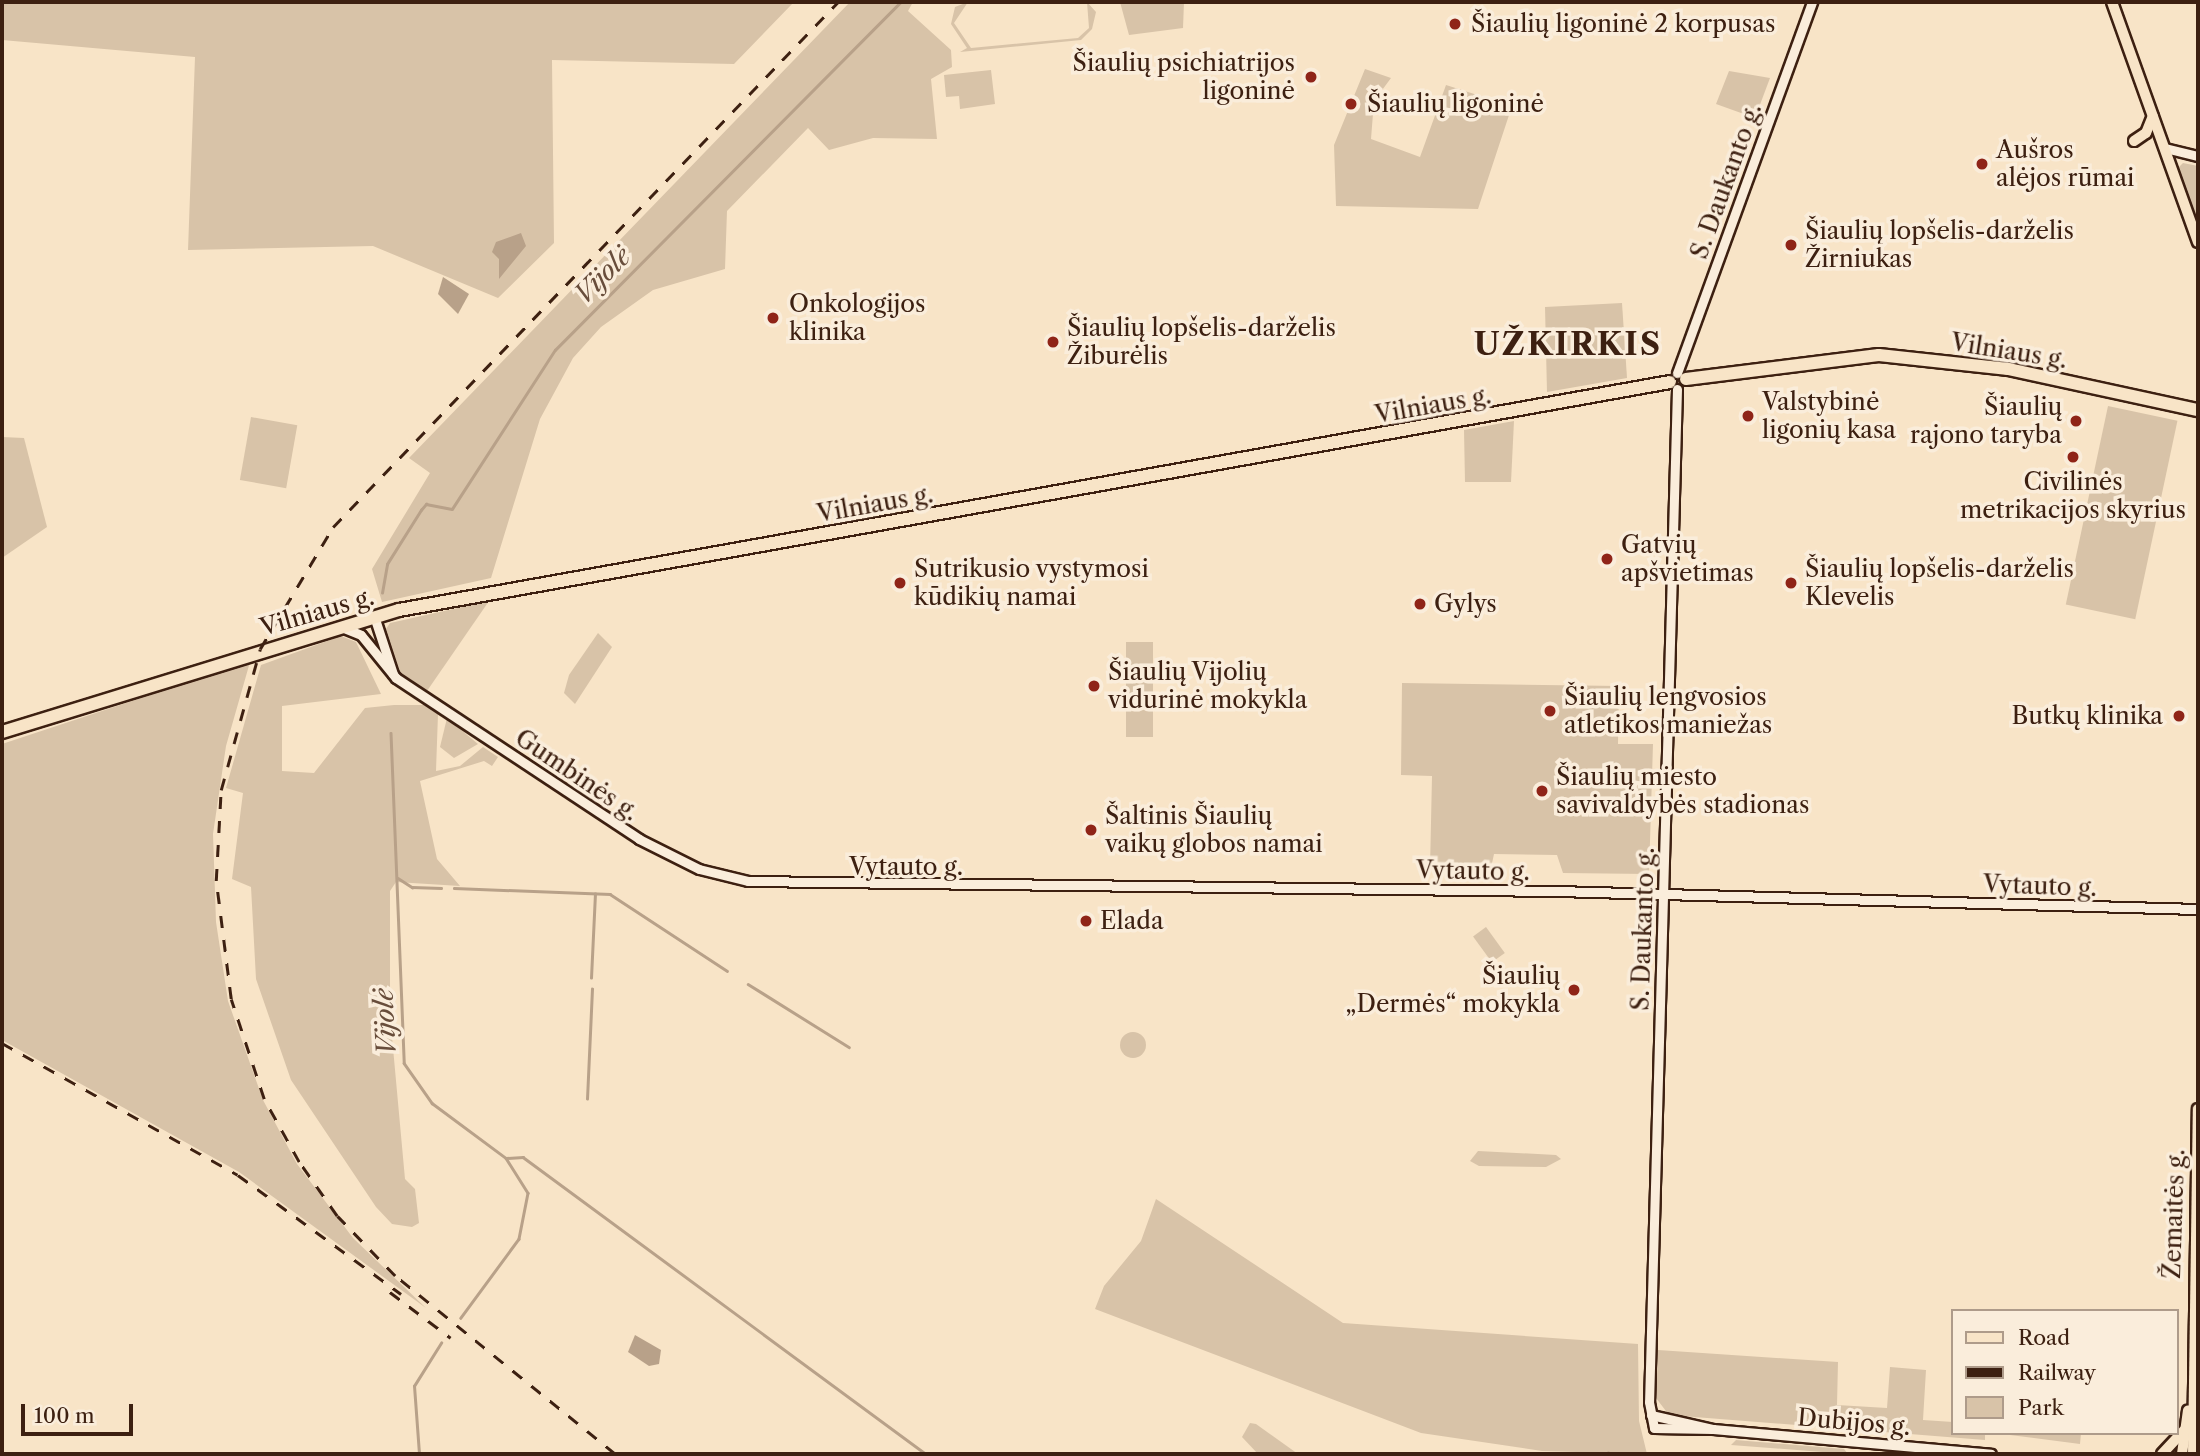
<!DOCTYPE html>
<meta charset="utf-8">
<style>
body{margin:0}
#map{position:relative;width:2200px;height:1456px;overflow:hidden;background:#f8e4c7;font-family:"Libre Caslon Text",serif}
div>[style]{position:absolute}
.green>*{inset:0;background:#d8c3a8;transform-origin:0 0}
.round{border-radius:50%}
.water>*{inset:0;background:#b8a189}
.stream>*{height:2.5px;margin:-1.25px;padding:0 1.25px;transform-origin:1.25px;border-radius:1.25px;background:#b8a189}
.roads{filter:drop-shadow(2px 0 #3d2011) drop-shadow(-2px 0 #3d2011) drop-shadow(0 2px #3d2011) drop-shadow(0 -2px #3d2011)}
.secondary>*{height:9px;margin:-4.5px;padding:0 4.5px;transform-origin:4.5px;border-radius:4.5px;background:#faeddb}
.primary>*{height:10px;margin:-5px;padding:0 5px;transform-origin:5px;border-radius:5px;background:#f8e4c7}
.highway>*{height:12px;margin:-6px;padding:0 6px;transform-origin:6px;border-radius:6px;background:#f8e4c7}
.rail>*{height:2.5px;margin-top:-1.25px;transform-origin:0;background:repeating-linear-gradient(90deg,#3d2011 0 12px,transparent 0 24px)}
.dots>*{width:19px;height:19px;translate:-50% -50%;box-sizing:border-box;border:4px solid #faeddb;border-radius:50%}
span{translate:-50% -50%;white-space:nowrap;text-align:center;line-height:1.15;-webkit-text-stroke:7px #faeddb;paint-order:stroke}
.poi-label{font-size:24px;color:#3d2011}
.left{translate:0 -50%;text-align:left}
.right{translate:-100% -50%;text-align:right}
.street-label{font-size:24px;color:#3d2011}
.water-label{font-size:26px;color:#684d3b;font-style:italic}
.district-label{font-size:32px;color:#3d2011;font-weight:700;letter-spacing:2px}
.frame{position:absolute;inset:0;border:4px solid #3d2011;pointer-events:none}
.legend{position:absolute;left:1951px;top:1309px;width:228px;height:126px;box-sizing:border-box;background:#faeddb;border:2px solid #ae9b8a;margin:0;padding:9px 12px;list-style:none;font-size:21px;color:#3d2011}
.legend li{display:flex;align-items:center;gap:14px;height:35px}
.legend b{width:35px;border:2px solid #ae9b8a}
.scale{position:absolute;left:21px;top:1404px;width:112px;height:32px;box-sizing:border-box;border:4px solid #3d2011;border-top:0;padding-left:9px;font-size:21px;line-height:24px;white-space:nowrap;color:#3d2011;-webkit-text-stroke:5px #faeddb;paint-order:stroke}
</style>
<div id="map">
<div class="green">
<div style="clip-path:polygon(2px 2px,794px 2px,734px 64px,552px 60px,554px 243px,498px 298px,373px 246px,188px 250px,195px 57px,2px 40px)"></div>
<div style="clip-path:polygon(850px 2px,913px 2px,908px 11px,951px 50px,952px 67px,931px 79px,937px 139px,873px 138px,829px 150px,808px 128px,727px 211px,725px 269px,653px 290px,601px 327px,573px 358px,540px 419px,491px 578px,382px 602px,372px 569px,430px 473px,409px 458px)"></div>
<div style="clip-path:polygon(968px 2px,954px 23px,971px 48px,1078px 38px,1089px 28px,1087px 2px,1096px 12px,1092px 29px,1081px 40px,960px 52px,967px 48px,951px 24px,955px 7px)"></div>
<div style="clip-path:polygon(1120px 2px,1184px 2px,1183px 28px,1129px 35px)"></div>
<div style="clip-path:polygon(1365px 69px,1391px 78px,1374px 101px,1371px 139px,1420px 157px,1446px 85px,1512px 106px,1478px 209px,1336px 206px,1334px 145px)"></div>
<div style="clip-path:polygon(991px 70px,995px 104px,960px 109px,959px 96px,946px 97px,944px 75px)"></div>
<div style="clip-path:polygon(1729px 71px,1770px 78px,1755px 118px,1716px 104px)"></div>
<div style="clip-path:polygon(2183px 163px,2198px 166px,2198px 227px,2178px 168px)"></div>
<div style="clip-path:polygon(1622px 303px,1627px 378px,1547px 392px,1545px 307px)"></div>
<div style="left:2108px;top:406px;width:71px;height:203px;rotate:12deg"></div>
<div style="left:251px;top:417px;width:47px;height:64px;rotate:10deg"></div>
<div style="clip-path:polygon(1514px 421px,1511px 482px,1465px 482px,1464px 430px)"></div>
<div style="clip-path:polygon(2px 437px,24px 438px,47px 527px,2px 558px)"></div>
<div style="clip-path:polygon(489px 601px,427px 691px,396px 670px,384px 632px,390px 623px)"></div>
<div style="clip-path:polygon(598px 633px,612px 647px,575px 704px,564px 693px,569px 675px)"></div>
<div style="clip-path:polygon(341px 636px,356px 642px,381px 694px,282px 706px,282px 771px,314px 773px,365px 708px,394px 705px,425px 705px,438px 714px,436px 771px,460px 766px,483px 747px,498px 757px,492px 766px,484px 761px,420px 781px,437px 859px,460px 886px,396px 882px,390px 891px,390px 1015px,405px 1179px,415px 1189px,419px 1223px,412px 1227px,392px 1224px,376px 1207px,291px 1080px,256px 979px,251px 887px,232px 879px,243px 793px,226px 788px,261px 665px)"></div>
<div style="left:1126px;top:642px;width:27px;height:95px"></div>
<div style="clip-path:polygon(250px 662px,226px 746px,213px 834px,216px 922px,228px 1001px,263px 1100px,297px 1164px,353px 1238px,426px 1308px,239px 1172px,2px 1040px,2px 744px)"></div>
<div style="clip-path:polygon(1402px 683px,1619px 686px,1618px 744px,1653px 744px,1649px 874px,1563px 873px,1557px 855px,1494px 854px,1491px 868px,1430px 868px,1432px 776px,1401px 775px)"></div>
<div style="clip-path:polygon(447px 718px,478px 744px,454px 758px,440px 747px)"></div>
<div style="left:1486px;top:927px;width:32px;height:16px;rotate:54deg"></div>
<div class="round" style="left:1120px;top:1032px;width:26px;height:26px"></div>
<div style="clip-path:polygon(1478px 1151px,1556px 1155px,1561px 1159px,1546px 1167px,1479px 1166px,1470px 1161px)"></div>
<div style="clip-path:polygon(1156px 1199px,1343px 1323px,1638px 1344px,1639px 1421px,1647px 1454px,1542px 1451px,1421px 1433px,1095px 1309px,1104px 1286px,1141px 1241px)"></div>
<div style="clip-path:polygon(1658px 1350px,1838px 1362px,1837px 1405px,1887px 1408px,1890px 1367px,1926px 1370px,1923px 1420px,1953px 1422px,1953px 1433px,1985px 1433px,1985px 1440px,1669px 1415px,1656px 1398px)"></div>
<div style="clip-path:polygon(1250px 1423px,1256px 1424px,1298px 1454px,1258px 1454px,1242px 1437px)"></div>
<div style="clip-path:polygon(1994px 1433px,2081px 1433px,2080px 1444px)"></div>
<div style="clip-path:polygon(1736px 1440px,1844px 1449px,1848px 1454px,1731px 1445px)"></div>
</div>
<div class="water">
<div style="clip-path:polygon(521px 233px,526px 246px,499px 279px,499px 259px,492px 252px,496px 242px)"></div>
<div style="clip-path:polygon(443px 277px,469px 294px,458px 314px,438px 294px)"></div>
<div style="clip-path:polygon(635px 1335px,661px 1350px,659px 1364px,649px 1366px,628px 1352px)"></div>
</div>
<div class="stream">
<div style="left:382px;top:593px;width:29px;rotate:-80deg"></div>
<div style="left:387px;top:564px;width:64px;rotate:-57.8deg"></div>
<div style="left:421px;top:510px;width:8px;rotate:-50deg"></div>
<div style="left:426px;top:504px;width:26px;rotate:11deg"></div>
<div style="left:452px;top:509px;width:189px;rotate:-57.1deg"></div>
<div style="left:555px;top:350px;width:490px;rotate:-45.2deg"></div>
<div style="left:391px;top:733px;width:330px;rotate:87.7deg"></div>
<div style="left:404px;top:1063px;width:49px;rotate:55deg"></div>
<div style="left:432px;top:1103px;width:92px;rotate:36.6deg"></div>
<div style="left:506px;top:1158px;width:41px;rotate:57.8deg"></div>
<div style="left:528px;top:1193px;width:47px;rotate:101.1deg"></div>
<div style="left:519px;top:1239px;width:98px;rotate:126.3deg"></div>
<div style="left:398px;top:878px;width:17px;rotate:33deg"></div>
<div style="left:412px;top:887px;width:29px;rotate:2deg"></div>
<div style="left:454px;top:888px;width:156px;rotate:2.2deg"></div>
<div style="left:610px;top:894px;width:140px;rotate:33.3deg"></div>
<div style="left:591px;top:978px;width:84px;rotate:-87.3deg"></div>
<div style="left:748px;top:984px;width:119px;rotate:32deg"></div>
<div style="left:587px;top:1099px;width:110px;rotate:-87.4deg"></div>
<div style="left:506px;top:1158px;width:17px;rotate:-3deg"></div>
<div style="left:523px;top:1157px;width:501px;rotate:36.39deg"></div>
<div style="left:419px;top:1454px;width:68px;rotate:-94.2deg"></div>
<div style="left:414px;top:1386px;width:51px;rotate:-57.9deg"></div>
<div style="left:1608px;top:1454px;width:1px;rotate:-90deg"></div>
</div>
<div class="roads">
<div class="secondary">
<div style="left:2165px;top:148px;width:34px;rotate:14deg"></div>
<div style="left:1677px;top:373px;width:395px;rotate:-70deg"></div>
<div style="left:1677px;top:389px;width:1013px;rotate:91.58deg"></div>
<div style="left:1649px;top:1402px;width:26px;rotate:79deg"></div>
<div style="left:1654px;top:1428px;width:59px;rotate:1deg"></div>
<div style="left:374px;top:616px;width:61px;rotate:71.9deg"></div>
<div style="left:344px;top:628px;width:18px;rotate:22deg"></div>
<div style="left:361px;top:635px;width:55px;rotate:50.9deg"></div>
<div style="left:396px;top:678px;width:291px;rotate:33.5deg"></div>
<div style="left:639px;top:839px;width:67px;rotate:26.6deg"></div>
<div style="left:699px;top:869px;width:50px;rotate:13.8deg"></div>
<div style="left:748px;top:881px;width:809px;rotate:0.71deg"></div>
<div style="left:1557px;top:891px;width:641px;rotate:1.61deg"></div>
<div style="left:1651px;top:1415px;width:64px;rotate:12.7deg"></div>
<div style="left:1713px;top:1429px;width:279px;rotate:5.1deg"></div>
</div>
<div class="primary">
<div style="left:2112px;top:2px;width:255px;rotate:70.3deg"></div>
<div style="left:2134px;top:141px;width:14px;rotate:-34deg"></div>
<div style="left:2146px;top:133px;width:18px;rotate:-68deg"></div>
<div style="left:2162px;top:1454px;width:33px;rotate:-47deg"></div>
<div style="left:2182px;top:1454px;width:44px;rotate:-82.2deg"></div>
<div style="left:2193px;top:1454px;width:345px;rotate:-89.2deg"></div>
</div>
<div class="highway">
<div style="left:1686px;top:379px;width:194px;rotate:-7.1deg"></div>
<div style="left:1879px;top:355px;width:130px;rotate:6.2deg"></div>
<div style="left:2008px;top:369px;width:194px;rotate:12.2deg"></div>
<div style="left:2px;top:732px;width:415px;rotate:-17.1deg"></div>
<div style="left:399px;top:610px;width:1291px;rotate:-10.17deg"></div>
</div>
</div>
<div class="rail">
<div style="left:2px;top:1043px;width:270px;rotate:29.2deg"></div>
<div style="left:238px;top:1175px;width:202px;rotate:36.1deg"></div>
<div style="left:390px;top:1292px;width:76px;rotate:37deg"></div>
<div style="left:615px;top:1454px;width:283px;rotate:-141deg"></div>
<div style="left:395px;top:1276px;width:83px;rotate:-134deg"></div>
<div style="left:337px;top:1216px;width:66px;rotate:-125.1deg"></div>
<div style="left:299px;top:1162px;width:72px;rotate:-119.1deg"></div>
<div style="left:264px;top:1099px;width:105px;rotate:-108.3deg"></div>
<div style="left:231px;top:999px;width:119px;rotate:-97.2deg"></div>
<div style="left:216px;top:881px;width:91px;rotate:-86.9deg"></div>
<div style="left:221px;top:790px;width:146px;rotate:-74.5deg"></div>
<div style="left:260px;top:649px;width:142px;rotate:-59.1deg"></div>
<div style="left:333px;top:527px;width:728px;rotate:-46.11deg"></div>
</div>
<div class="dots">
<div style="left:1455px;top:24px;background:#8f2418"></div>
<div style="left:1311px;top:77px;background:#8f2418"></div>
<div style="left:1351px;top:104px;background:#8f2418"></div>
<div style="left:1982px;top:164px;background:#8f2418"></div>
<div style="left:1791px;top:245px;background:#8f2418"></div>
<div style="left:773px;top:318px;background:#8f2418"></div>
<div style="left:1053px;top:342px;background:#8f2418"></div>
<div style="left:1748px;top:416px;background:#8f2418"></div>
<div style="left:2076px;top:421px;background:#8f2418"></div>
<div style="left:2073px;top:457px;background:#8f2418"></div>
<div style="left:1607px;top:559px;background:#8f2418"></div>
<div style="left:900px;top:583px;background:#8f2418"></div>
<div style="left:1791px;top:583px;background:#8f2418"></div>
<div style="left:1420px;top:604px;background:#8f2418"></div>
<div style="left:1094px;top:686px;background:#8f2418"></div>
<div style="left:1550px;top:711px;background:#8f2418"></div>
<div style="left:2179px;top:716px;background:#8f2418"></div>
<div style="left:1542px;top:791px;background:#8f2418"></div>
<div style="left:1091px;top:830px;background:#8f2418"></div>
<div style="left:1086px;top:921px;background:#8f2418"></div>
<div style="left:1574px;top:990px;background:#8f2418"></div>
</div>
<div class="poi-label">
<span class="left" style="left:1471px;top:24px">Šiaulių ligoninė 2 korpusas</span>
<span class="right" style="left:1295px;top:77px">Šiaulių psichiatrijos<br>ligoninė</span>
<span class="left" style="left:1367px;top:104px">Šiaulių ligoninė</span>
<span class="left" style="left:1996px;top:164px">Aušros<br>alėjos rūmai</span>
<span class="left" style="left:1805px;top:245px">Šiaulių lopšelis-darželis<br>Žirniukas</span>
<span class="left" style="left:789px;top:318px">Onkologijos<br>klinika</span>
<span class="left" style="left:1067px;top:342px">Šiaulių lopšelis-darželis<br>Žiburėlis</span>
<span class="left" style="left:1762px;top:416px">Valstybinė<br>ligonių kasa</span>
<span class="right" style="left:2062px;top:421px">Šiaulių<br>rajono taryba</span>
<span style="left:2073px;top:496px">Civilinės<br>metrikacijos skyrius</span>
<span class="left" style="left:1621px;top:559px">Gatvių<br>apšvietimas</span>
<span class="left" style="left:914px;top:583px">Sutrikusio vystymosi<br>kūdikių namai</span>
<span class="left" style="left:1805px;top:583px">Šiaulių lopšelis-darželis<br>Klevelis</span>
<span class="left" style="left:1434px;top:604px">Gylys</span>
<span class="left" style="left:1108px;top:686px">Šiaulių Vijolių<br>vidurinė mokykla</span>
<span class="left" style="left:1564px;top:711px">Šiaulių lengvosios<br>atletikos maniežas</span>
<span class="right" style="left:2163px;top:716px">Butkų klinika</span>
<span class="left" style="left:1556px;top:791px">Šiaulių miesto<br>savivaldybės stadionas</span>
<span class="left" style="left:1105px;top:830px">Šaltinis Šiaulių<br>vaikų globos namai</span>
<span class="left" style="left:1100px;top:921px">Elada</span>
<span class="right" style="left:1560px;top:990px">Šiaulių<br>„Dermės“ mokykla</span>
</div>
<div class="street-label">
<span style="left:1726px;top:181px;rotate:-70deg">S. Daukanto g.</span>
<span style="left:2009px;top:351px;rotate:9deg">Vilniaus g.</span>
<span style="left:1433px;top:405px;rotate:-10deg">Vilniaus g.</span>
<span style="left:875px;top:504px;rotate:-10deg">Vilniaus g.</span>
<span style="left:317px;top:612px;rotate:-16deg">Vilniaus g.</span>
<span style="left:577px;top:775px;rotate:34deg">Gumbinės g.</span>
<span style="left:906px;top:867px">Vytauto g.</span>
<span style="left:1473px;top:871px;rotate:1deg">Vytauto g.</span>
<span style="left:2040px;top:886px;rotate:2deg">Vytauto g.</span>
<span style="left:1643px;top:929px;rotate:-88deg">S. Daukanto g.</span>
<span style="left:2174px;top:1214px;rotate:-88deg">Žemaitės g.</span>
<span style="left:1854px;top:1422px;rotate:5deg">Dubijos g.</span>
</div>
<div class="water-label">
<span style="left:603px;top:276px;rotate:-45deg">Vijolė</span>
<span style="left:386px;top:1022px;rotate:-93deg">Vijolė</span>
</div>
<div class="district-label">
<span style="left:1568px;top:344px">UŽKIRKIS</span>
</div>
<div class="frame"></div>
<ul class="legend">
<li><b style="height:9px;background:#f8e4c7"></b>Road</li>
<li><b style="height:9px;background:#3d2011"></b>Railway</li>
<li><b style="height:19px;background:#d8c3a8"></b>Park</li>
</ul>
<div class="scale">100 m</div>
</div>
